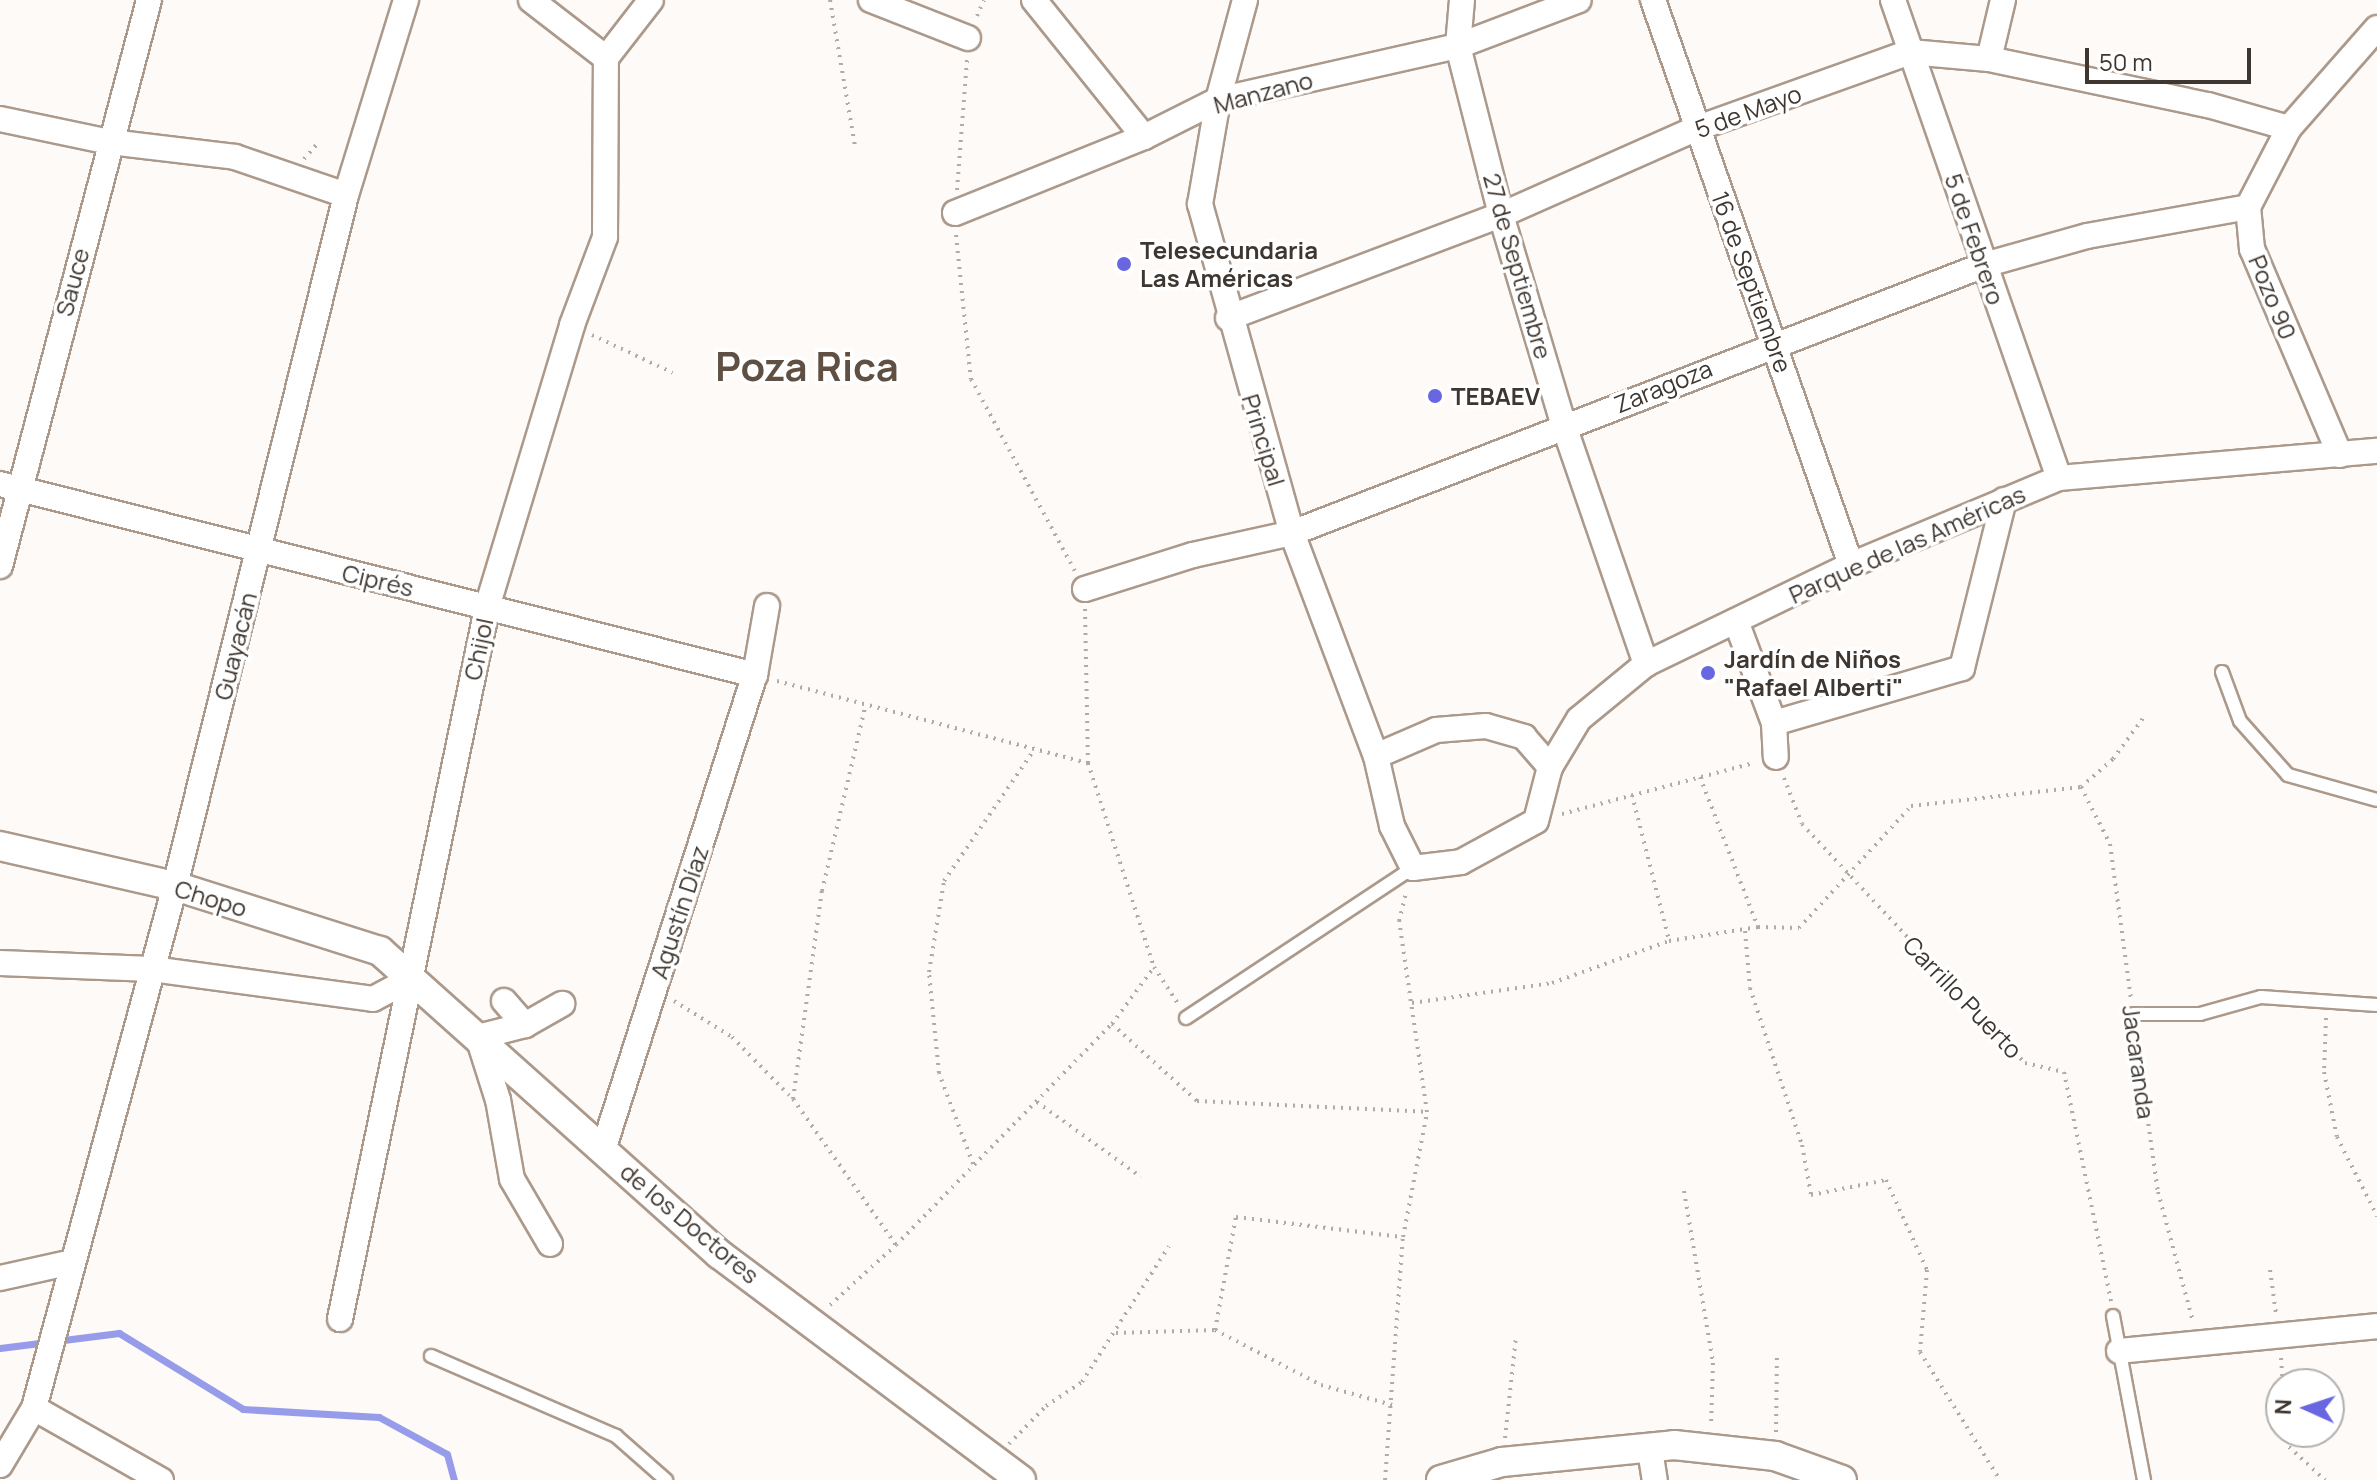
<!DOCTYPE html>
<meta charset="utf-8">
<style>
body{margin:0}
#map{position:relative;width:2377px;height:1480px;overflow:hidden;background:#fefaf7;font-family:Manrope,sans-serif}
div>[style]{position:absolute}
.stream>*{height:7px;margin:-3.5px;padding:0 3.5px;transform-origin:3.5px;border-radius:3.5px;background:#969ce9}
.path>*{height:4px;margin-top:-2px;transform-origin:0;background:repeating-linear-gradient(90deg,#b0aba6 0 2px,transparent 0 8px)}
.roads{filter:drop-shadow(2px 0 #ab998b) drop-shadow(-2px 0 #ab998b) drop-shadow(0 2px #ab998b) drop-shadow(0 -2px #ab998b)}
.service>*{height:12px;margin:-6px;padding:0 6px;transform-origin:6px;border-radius:6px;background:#fff}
.minor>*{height:24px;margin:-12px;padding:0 12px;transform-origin:12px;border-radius:12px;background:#fff}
.tertiary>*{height:28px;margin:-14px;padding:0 14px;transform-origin:14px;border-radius:14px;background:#fff}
.dots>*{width:22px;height:22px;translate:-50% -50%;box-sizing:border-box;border:4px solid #fff;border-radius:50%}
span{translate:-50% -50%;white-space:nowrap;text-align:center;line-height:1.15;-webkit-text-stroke:7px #fff;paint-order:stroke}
.street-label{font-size:24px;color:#3e3630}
.poi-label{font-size:24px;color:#3e3630;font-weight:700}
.left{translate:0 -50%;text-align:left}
.town-label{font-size:40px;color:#605043;font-weight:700}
.north{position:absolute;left:2265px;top:1368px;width:80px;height:80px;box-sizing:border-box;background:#fff;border:2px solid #b2afac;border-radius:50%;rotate:273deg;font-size:22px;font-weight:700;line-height:32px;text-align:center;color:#3e3630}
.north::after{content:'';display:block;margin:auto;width:28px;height:36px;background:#6866e0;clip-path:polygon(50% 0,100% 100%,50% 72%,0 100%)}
.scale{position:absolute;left:2085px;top:48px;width:166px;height:36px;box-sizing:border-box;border:4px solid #3e3630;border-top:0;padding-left:10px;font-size:24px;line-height:28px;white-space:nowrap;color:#3e3630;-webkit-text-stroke:6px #fff;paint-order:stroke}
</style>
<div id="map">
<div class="stream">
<div style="left:0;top:1348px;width:120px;rotate:-7.2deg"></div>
<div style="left:119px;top:1333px;width:145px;rotate:31.5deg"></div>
<div style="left:243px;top:1409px;width:136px;rotate:3.4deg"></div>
<div style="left:379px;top:1417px;width:77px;rotate:28.6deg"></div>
<div style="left:447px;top:1454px;width:27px;rotate:75deg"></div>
</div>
<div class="path">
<div style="left:830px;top:0;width:148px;rotate:80.3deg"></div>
<div style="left:977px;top:16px;width:17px;rotate:-66deg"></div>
<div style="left:304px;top:159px;width:21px;rotate:-49deg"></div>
<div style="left:957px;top:190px;width:131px;rotate:-85.6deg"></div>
<div style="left:956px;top:235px;width:145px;rotate:84.1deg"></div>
<div style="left:971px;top:379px;width:218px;rotate:61.6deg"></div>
<div style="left:592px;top:335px;width:89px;rotate:25.1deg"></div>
<div style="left:1085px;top:609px;width:154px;rotate:88.9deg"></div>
<div style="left:1088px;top:763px;width:214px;rotate:72.1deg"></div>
<div style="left:777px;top:681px;width:322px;rotate:14.8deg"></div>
<div style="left:1700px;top:777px;width:161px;rotate:68.9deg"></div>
<div style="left:1784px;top:778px;width:49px;rotate:68.6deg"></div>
<div style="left:1802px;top:824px;width:327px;rotate:47deg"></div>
<div style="left:2025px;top:1063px;width:40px;rotate:13deg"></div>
<div style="left:2064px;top:1072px;width:234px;rotate:78.4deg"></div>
<div style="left:2081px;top:787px;width:64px;rotate:63deg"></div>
<div style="left:2110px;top:844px;width:157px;rotate:82.3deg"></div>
<div style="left:1632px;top:795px;width:150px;rotate:75.7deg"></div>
<div style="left:1562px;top:814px;width:199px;rotate:-14.9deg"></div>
<div style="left:1745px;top:931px;width:57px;rotate:85deg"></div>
<div style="left:1750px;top:988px;width:165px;rotate:71.7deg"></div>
<div style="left:1802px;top:1145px;width:51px;rotate:79.8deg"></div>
<div style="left:1811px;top:1195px;width:76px;rotate:-11.3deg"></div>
<div style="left:1886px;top:1180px;width:99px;rotate:65.5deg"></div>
<div style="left:1927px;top:1270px;width:82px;rotate:94.9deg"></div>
<div style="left:1920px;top:1352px;width:151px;rotate:58deg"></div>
<div style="left:674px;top:1001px;width:68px;rotate:31.8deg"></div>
<div style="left:732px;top:1037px;width:87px;rotate:45.5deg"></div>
<div style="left:793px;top:1099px;width:179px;rotate:54.8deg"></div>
<div style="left:1412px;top:1003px;width:141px;rotate:-8.1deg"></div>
<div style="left:1552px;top:983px;width:124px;rotate:-19.7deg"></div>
<div style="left:1669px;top:941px;width:90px;rotate:-8.9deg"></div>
<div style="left:1758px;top:927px;width:41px;rotate:1.4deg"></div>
<div style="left:1799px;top:928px;width:166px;rotate:-47.4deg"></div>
<div style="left:1911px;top:806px;width:171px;rotate:-6.4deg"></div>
<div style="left:2081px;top:787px;width:43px;rotate:-41.2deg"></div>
<div style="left:2113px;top:759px;width:52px;rotate:-53.6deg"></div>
<div style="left:2326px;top:1018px;width:54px;rotate:92.1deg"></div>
<div style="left:2324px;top:1072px;width:66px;rotate:78.7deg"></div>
<div style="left:2337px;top:1137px;width:89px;rotate:63.1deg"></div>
<div style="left:1112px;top:1024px;width:115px;rotate:42.2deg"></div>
<div style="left:1197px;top:1101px;width:230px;rotate:2.7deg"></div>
<div style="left:2135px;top:1029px;width:165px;rotate:82deg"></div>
<div style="left:2158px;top:1192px;width:135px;rotate:74.9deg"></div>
<div style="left:793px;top:1099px;width:210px;rotate:-82.1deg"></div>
<div style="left:822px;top:891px;width:188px;rotate:-76.8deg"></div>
<div style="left:1037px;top:1102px;width:128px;rotate:35.8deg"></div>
<div style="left:973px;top:1164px;width:97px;rotate:-110.5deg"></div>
<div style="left:939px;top:1073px;width:101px;rotate:-95.7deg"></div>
<div style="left:929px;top:972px;width:92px;rotate:-80.6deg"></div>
<div style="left:944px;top:881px;width:159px;rotate:-55.5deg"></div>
<div style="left:1684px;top:1191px;width:174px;rotate:80.4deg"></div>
<div style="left:1713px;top:1363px;width:63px;rotate:91.8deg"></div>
<div style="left:2270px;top:1270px;width:44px;rotate:82.2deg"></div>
<div style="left:830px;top:1305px;width:89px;rotate:-42.3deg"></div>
<div style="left:896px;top:1245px;width:309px;rotate:-45.7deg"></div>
<div style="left:1112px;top:1024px;width:71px;rotate:-53.6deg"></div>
<div style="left:1154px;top:967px;width:45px;rotate:56.7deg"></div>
<div style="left:1215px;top:1330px;width:115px;rotate:-79.5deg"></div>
<div style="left:1236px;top:1217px;width:167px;rotate:6.9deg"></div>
<div style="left:1116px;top:1333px;width:99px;rotate:-1.7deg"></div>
<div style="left:1215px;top:1330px;width:119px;rotate:27.4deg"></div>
<div style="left:1321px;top:1385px;width:74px;rotate:15.7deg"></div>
<div style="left:2281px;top:1358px;width:26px;rotate:86deg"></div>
<div style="left:1776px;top:1432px;width:78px;rotate:-89.3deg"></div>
<div style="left:2288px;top:1432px;width:15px;rotate:86deg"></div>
<div style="left:2289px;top:1447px;width:49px;rotate:42.5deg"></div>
<div style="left:1505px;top:1438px;width:102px;rotate:-83.8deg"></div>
<div style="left:1009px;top:1444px;width:53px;rotate:-45.8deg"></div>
<div style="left:1046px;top:1406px;width:43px;rotate:-33.7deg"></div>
<div style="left:1082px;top:1382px;width:161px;rotate:-57.4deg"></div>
<div style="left:1385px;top:1480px;width:244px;rotate:-85.8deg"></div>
<div style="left:1403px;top:1237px;width:127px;rotate:-79.1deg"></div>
<div style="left:1427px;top:1112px;width:193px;rotate:-98.3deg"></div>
<div style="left:1399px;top:921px;width:29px;rotate:-76deg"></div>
</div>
<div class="roads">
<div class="service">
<div style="left:2222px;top:672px;width:52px;rotate:69.8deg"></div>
<div style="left:2240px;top:721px;width:72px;rotate:48.4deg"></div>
<div style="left:2288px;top:775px;width:92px;rotate:15.7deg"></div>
<div style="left:2133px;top:1014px;width:67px"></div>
<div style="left:2200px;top:1014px;width:63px;rotate:-15.6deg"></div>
<div style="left:2261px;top:997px;width:116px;rotate:3.9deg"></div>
<div style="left:1186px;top:1018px;width:272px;rotate:-33.5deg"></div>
<div style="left:2113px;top:1316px;width:167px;rotate:79.3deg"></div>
<div style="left:431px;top:1356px;width:202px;rotate:23.4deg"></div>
<div style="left:616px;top:1436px;width:67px;rotate:41.3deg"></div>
</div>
<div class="minor">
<div style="left:531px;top:0;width:95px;rotate:37.7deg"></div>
<div style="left:871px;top:0;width:104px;rotate:21.4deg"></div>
<div style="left:1034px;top:0;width:176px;rotate:51.2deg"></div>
<div style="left:1245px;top:0;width:104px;rotate:105.1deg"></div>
<div style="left:1218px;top:100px;width:106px;rotate:99.8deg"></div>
<div style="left:1200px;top:204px;width:342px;rotate:74.4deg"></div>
<div style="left:1292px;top:533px;width:238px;rotate:69.4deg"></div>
<div style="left:1376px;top:756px;width:72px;rotate:77.1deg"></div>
<div style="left:1392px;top:826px;width:47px;rotate:63.4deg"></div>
<div style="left:1413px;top:868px;width:48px;rotate:-7.1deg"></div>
<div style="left:1461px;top:862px;width:85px;rotate:-28.7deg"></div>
<div style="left:1536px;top:821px;width:56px;rotate:-75.5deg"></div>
<div style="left:1550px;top:767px;width:56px;rotate:-58.9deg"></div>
<div style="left:1579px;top:719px;width:87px;rotate:-39.4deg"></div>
<div style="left:1646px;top:664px;width:228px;rotate:-25.8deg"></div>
<div style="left:1851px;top:565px;width:225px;rotate:-22.7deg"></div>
<div style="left:2059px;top:478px;width:319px;rotate:-4.9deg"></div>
<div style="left:1462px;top:0;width:46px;rotate:95deg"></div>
<div style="left:1458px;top:46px;width:174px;rotate:75.7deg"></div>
<div style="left:1501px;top:215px;width:220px;rotate:73.4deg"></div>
<div style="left:1564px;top:426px;width:252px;rotate:71deg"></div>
<div style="left:1653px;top:0;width:599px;rotate:70.69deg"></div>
<div style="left:1893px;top:0;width:506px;rotate:70.85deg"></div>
<div style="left:1989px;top:59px;width:61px;rotate:-76.7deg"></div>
<div style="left:0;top:119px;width:112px;rotate:11.8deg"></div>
<div style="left:110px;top:142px;width:126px;rotate:6.8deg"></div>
<div style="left:235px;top:157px;width:117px;rotate:18.9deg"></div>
<div style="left:955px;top:213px;width:204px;rotate:-21.9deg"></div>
<div style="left:1144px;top:137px;width:83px;rotate:-26.6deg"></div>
<div style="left:1218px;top:100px;width:246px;rotate:-12.7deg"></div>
<div style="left:1458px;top:46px;width:129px;rotate:-20.8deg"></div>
<div style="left:1228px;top:318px;width:292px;rotate:-20.7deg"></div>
<div style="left:1501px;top:215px;width:212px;rotate:-23.9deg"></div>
<div style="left:1695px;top:129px;width:228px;rotate:-19.7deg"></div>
<div style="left:1910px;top:52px;width:79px;rotate:5.1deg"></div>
<div style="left:1989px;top:59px;width:224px;rotate:11.9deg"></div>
<div style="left:2208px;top:105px;width:84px;rotate:15.9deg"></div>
<div style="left:2340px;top:455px;width:224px;rotate:-113.1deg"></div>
<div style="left:2252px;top:249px;width:42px;rotate:-95.4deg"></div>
<div style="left:2248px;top:207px;width:89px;rotate:-62.6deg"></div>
<div style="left:2289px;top:128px;width:133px;rotate:-48.7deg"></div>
<div style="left:0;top:484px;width:779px;rotate:14.2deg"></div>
<div style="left:0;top:566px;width:585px;rotate:-75.25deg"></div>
<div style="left:1085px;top:589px;width:113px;rotate:-17.5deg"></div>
<div style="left:1193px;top:555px;width:101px;rotate:-12.5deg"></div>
<div style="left:1292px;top:533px;width:742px;rotate:-21.17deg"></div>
<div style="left:1984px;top:265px;width:107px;rotate:-15.7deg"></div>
<div style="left:2087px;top:236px;width:164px;rotate:-10.2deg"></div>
<div style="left:1736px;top:621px;width:109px;rotate:69.6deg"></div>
<div style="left:1774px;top:723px;width:34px;rotate:87deg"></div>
<div style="left:1774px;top:723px;width:196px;rotate:-16.3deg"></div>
<div style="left:1962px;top:668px;width:173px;rotate:-76deg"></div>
<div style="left:1376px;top:756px;width:65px;rotate:-23.4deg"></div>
<div style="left:1436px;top:730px;width:50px;rotate:-4.6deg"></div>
<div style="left:1486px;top:726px;width:40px;rotate:16deg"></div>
<div style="left:1524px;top:737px;width:40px;rotate:49deg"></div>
<div style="left:0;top:963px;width:152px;rotate:2.3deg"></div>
<div style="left:152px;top:969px;width:223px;rotate:7.7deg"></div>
<div style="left:373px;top:999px;width:38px;rotate:-28deg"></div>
<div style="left:504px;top:1001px;width:32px;rotate:49deg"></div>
<div style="left:603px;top:1150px;width:499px;rotate:-72.3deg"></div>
<div style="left:755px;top:675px;width:70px;rotate:-80.1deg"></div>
<div style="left:550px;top:1244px;width:75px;rotate:-120.3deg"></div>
<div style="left:512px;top:1179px;width:80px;rotate:-100deg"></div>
<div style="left:498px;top:1100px;width:66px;rotate:-107.6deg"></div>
<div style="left:478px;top:1037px;width:49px;rotate:-14.3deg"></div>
<div style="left:525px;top:1025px;width:43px;rotate:-29.6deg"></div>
<div style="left:0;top:1278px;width:74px;rotate:-12.5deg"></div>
<div style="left:340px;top:1319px;width:730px;rotate:-78.31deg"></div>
<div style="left:488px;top:604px;width:291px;rotate:-73.2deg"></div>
<div style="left:572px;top:325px;width:94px;rotate:-69.4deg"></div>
<div style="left:605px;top:237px;width:179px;rotate:-89.7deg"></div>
<div style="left:606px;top:58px;width:73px;rotate:-52.2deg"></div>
<div style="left:2119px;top:1351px;width:259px;rotate:-5.5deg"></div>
<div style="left:34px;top:1408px;width:146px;rotate:29.6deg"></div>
<div style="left:1650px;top:1450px;width:30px;rotate:81deg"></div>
<div style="left:0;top:1465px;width:66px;rotate:-59.2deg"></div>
<div style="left:34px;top:1408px;width:541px;rotate:-74.88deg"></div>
<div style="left:175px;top:886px;width:712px;rotate:-76.1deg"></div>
<div style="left:346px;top:195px;width:204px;rotate:-72.9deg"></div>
</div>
<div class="tertiary">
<div style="left:0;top:846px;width:180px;rotate:12.9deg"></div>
<div style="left:175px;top:886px;width:215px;rotate:17.6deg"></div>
<div style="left:380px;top:951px;width:455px;rotate:41.8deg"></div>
<div style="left:719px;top:1254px;width:377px;rotate:36.8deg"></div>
<div style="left:1441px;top:1480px;width:64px;rotate:-16.4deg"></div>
<div style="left:1502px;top:1462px;width:173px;rotate:-5.6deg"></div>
<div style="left:1674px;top:1445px;width:102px;rotate:6.2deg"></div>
<div style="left:1775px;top:1456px;width:71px;rotate:19.7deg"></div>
</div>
</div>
<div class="dots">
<div style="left:1124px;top:264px;background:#6866e0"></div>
<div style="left:1435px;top:396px;background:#6866e0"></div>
<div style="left:1708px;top:673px;background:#6866e0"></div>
</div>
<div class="street-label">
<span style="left:1263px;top:92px;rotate:-15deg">Manzano</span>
<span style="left:1748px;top:111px;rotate:-20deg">5 de Mayo</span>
<span style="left:1975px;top:239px;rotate:71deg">5 de Febrero</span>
<span style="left:1518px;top:266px;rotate:74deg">27 de Septiembre</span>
<span style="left:72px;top:282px;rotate:-75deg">Sauce</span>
<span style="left:1752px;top:282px;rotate:70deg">16 de Septiembre</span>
<span style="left:2273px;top:297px;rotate:68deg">Pozo 90</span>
<span style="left:1663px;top:386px;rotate:-22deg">Zaragoza</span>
<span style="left:1264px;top:440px;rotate:73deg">Principal</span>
<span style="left:1907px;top:544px;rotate:-24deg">Parque de las Américas</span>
<span style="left:378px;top:580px;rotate:13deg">Ciprés</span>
<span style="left:235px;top:646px;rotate:-76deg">Guayacán</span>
<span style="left:478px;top:649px;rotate:-78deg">Chijol</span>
<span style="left:211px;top:898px;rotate:17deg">Chopo</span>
<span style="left:679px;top:912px;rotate:-72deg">Agustín Díaz</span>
<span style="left:1963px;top:997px;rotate:46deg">Carrillo Puerto</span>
<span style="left:2139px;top:1062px;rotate:82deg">Jacaranda</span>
<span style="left:690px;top:1223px;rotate:40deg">de los Doctores</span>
</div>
<div class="poi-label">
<span class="left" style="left:1140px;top:264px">Telesecundaria<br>Las Américas</span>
<span class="left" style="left:1451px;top:396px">TEBAEV</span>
<span class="left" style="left:1724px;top:673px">Jardín de Niños<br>"Rafael Alberti"</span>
</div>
<div class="town-label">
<span style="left:807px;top:366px">Poza Rica</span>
</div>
<div class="north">N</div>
<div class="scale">50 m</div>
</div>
